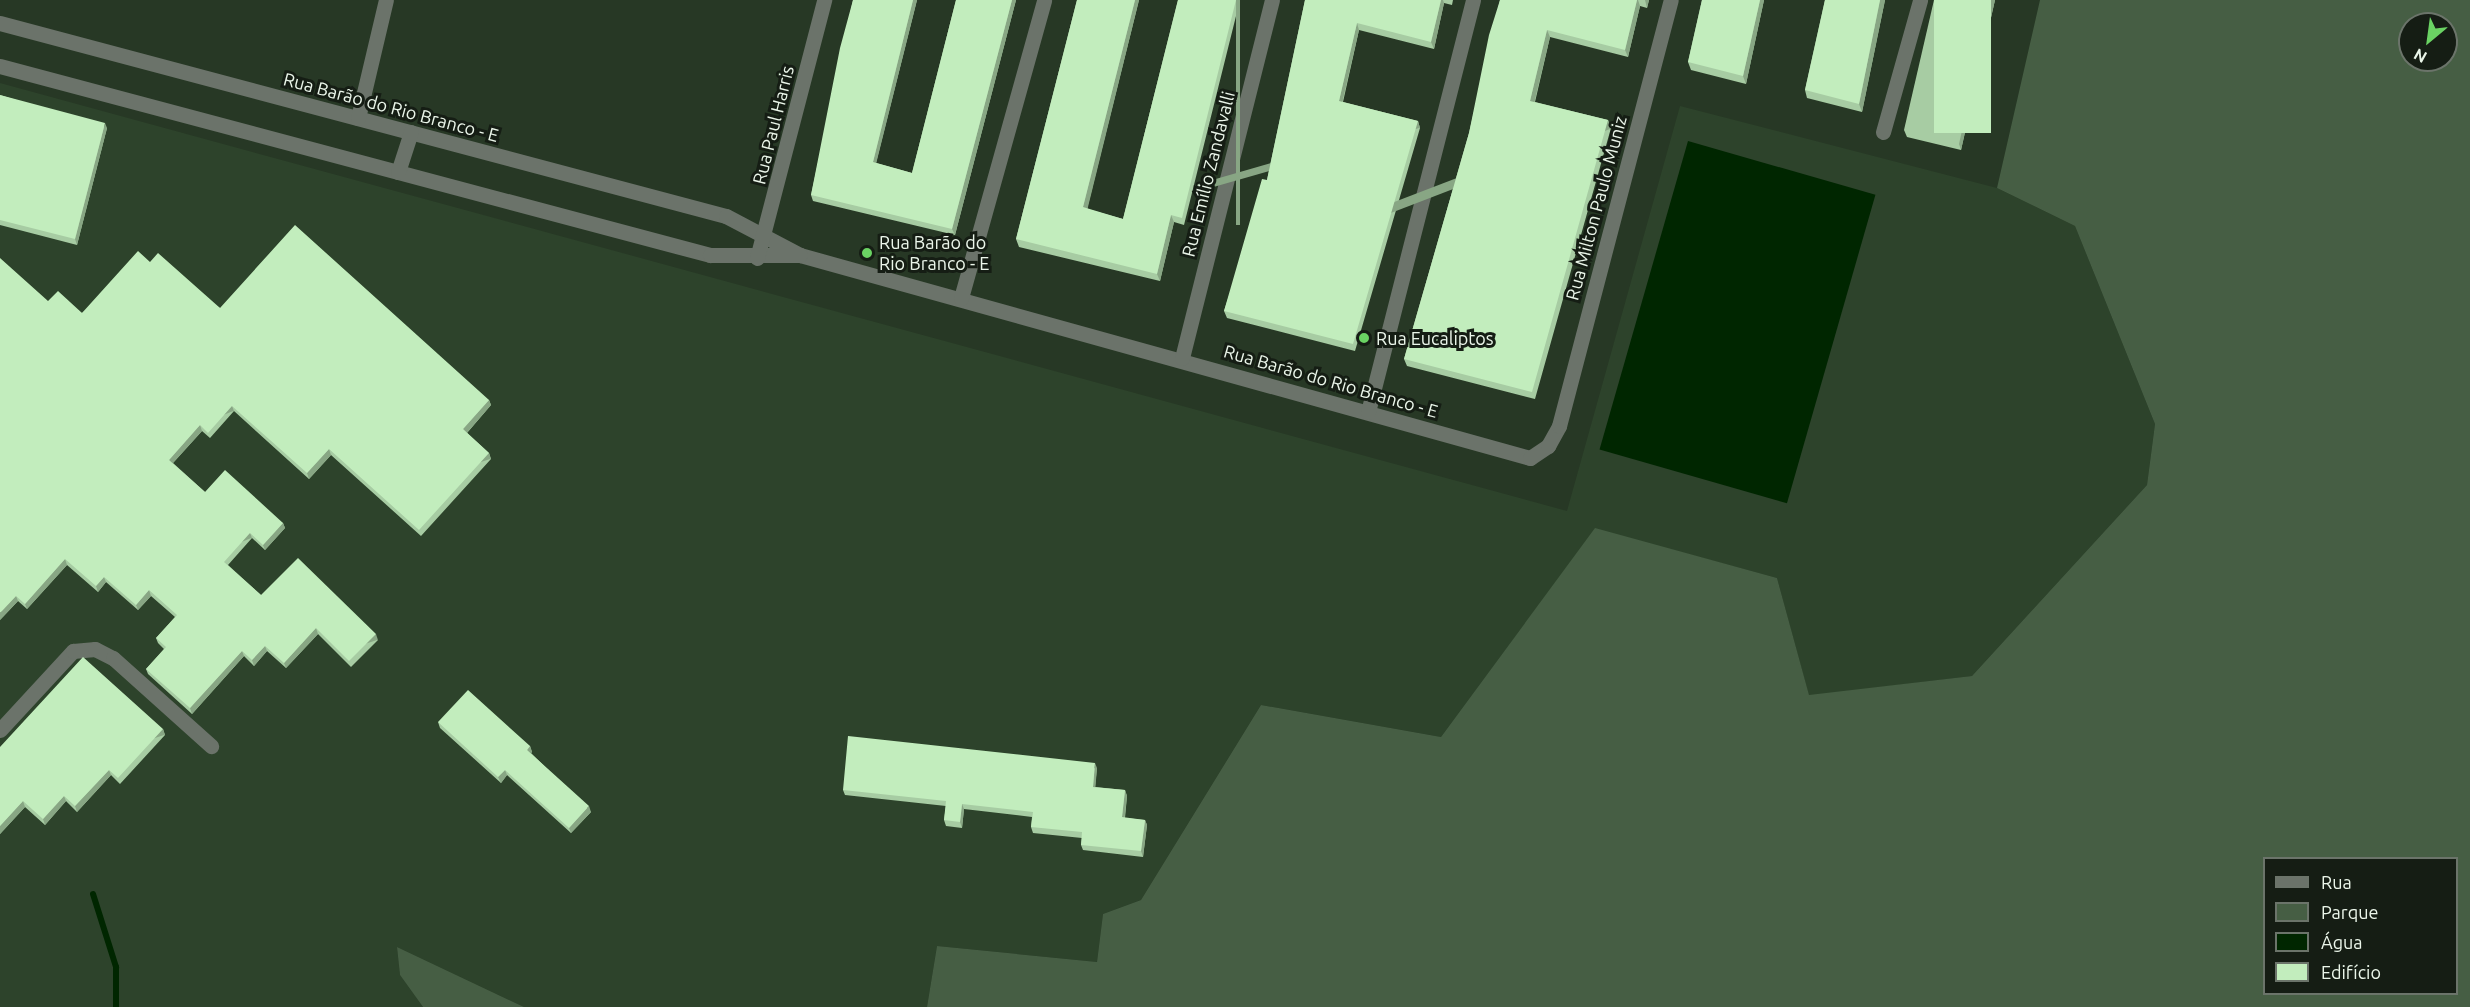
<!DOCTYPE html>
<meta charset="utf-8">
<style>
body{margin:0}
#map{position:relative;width:2470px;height:1007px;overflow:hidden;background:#273825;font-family:Ubuntu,sans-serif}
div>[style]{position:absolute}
.built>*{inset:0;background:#2d432b}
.green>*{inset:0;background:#465e44}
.water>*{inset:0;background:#002600;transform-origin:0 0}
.stream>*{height:6px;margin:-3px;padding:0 3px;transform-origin:3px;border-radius:3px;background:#002600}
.minor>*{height:15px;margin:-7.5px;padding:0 7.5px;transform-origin:7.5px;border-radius:7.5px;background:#6b736a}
.wall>*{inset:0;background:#a7cca3}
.shaded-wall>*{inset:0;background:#88a684;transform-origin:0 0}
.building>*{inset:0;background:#c2edbd;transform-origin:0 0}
.dots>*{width:16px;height:16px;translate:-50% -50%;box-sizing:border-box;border:3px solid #151d14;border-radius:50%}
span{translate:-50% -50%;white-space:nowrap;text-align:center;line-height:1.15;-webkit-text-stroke:6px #151d14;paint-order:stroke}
.street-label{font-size:18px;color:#ebf6ea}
.poi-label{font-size:18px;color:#ebf6ea}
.left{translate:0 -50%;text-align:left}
.legend{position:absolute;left:2263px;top:857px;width:195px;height:138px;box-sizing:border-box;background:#151d14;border:2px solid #6b746a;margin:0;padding:8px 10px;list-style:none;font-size:18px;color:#ebf6ea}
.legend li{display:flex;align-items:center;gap:12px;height:30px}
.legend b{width:30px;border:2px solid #6b746a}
.north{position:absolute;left:2398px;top:12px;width:60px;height:60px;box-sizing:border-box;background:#151d14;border:2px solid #6b746a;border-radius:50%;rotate:209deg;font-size:16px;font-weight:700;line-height:24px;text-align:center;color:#ebf6ea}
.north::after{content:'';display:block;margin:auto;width:21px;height:27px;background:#6ad363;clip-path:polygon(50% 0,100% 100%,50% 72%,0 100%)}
</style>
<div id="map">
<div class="built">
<div style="clip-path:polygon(0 83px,1567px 511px,1680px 106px,1997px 188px,2075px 226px,2155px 424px,2147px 485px,1972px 676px,1809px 696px,1777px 578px,1595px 529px,1441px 737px,1261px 705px,1141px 900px,1103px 914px,1097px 962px,937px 946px,927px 1007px,524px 1007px,397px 947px,400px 975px,423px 1007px,0 1007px)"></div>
</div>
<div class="green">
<div style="clip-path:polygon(evenodd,2040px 0,2470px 0,2470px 1007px,927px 1007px,937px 946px,1097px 962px,1103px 914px,1141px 900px,1261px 705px,1441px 737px,1595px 528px,1777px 578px,1809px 695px,1972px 676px,2147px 485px,2155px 424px,2075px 226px,1997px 188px,2040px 0,2410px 24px,2446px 24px,2446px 60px,2410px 60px,2410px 24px,2040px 0,2456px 858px,2456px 994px,2264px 994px,2264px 858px,2456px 858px)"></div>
<div style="clip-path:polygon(397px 947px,524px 1007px,423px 1007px,400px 975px)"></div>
</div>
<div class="water">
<div style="left:1688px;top:141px;width:195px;height:321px;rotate:16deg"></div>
</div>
<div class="stream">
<div style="left:93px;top:894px;width:77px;rotate:72.5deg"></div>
<div style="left:116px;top:967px;width:40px;rotate:90deg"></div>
</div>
<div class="minor">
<div style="left:0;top:23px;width:751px;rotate:14.89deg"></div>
<div style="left:726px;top:216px;width:84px;rotate:27.8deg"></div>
<div style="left:800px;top:255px;width:758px;rotate:15.54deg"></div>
<div style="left:1530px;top:458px;width:22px;rotate:-34deg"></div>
<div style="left:1548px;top:446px;width:23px;rotate:-61deg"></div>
<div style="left:1559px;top:426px;width:440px;rotate:-75.3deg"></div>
<div style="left:0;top:66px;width:735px;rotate:14.91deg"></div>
<div style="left:710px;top:255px;width:90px"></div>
<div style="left:358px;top:118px;width:121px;rotate:-76.7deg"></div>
<div style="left:1883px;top:132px;width:137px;rotate:-74.3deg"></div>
<div style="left:398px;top:172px;width:42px;rotate:-72deg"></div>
<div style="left:757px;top:258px;width:267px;rotate:-75.4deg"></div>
<div style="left:961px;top:298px;width:309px;rotate:-74.4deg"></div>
<div style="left:1182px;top:358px;width:369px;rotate:-75.9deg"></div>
<div style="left:1368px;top:412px;width:425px;rotate:-75.7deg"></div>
<div style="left:0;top:730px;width:108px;rotate:-47.3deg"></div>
<div style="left:73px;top:651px;width:22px;rotate:-5deg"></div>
<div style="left:95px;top:649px;width:20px;rotate:27deg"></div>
<div style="left:113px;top:658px;width:132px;rotate:41.9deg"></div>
</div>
<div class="wall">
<div style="clip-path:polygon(853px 0,917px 0,876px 163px,912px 173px,956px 0,1016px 0,955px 235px,813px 201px,811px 195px)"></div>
<div style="clip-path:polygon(1077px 0,1139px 0,1087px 209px,1123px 219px,1178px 0,1240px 0,1184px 225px,1174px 222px,1160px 281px,1019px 247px,1016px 239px)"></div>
<div style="clip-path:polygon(1305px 0,1453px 0,1452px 5px,1444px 3px,1434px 49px,1359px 30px,1343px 102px,1418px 121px,1420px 128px,1355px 351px,1227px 318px,1224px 311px,1267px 180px)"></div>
<div style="clip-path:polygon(1500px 0,1649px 0,1647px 8px,1640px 6px,1628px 57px,1550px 37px,1535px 102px,1608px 120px,1611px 128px,1535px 399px,1407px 366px,1404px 359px,1469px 133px)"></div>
<div style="clip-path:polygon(1702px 0,1764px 0,1746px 84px,1691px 70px,1688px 62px)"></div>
<div style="clip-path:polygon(1825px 0,1885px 0,1862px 112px,1807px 98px,1805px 90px)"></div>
<div style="clip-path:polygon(1934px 0,1995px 0,1961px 150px,1907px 137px,1904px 130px)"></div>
<div style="clip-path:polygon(0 95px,107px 128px,77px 245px,0 225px)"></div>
<div style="clip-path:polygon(150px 262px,220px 308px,489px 400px,491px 405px,467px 433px,489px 453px,491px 459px,421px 536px,331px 455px,309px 479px,234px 411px,210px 438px,202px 431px,173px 463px,205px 492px,283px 523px,285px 528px,265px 550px,252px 538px,228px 565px,261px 595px,378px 640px,351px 667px,318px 634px,286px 668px,267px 651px,254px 666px,244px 656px,192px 714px,148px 674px,146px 669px,164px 649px,158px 643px,156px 638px,175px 617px,151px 596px,138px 610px,106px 582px,98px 592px,67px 565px,27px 609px,18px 601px,0 620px,48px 301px,82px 313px)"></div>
<div style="clip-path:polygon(438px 722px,530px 746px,532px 752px,531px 753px,591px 812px,571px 833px,507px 775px,501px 783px,440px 728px)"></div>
<div style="clip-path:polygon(163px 729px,165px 735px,120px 784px,111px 775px,77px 812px,66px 801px,45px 825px,25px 807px,0 834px,0 747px)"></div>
<div style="clip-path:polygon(1097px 768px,1095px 787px,1125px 790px,1127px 796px,1125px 818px,1145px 820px,1147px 825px,1143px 857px,1083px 850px,1081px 845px,1082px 838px,1033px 833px,1031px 827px,1032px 817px,964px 809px,962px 828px,946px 826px,944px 820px,946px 806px,845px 795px,843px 790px)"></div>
</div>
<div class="shaded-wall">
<div style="clip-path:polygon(913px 0,917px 0,875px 168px,873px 162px)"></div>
<div style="clip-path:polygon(1012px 0,1016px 0,955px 235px,952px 229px)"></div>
<div style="clip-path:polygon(1135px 0,1139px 0,1086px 215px,1083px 207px)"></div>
<div style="left:1236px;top:0;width:4px;height:225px"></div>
<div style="clip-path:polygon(1441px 0,1443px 0,1444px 3px,1434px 49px,1431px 42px)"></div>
<div style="clip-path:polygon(1637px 0,1638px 0,1640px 6px,1628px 57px,1625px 50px)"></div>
<div style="clip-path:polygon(1645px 0,1649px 0,1647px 8px)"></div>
<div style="clip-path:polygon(1760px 0,1764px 0,1746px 84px,1743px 76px)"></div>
<div style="clip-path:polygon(1880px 0,1885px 0,1862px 112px,1859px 104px)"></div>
<div style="clip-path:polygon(1991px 0,1995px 0,1961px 150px,1959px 144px)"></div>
<div style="clip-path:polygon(1357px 23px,1359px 30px,1341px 108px,1339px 101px)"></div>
<div style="clip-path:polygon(1547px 30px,1550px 37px,1533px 108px,1530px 101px)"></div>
<div style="left:1608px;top:120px;width:9px;height:282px;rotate:69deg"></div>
<div style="left:1418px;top:121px;width:7px;height:232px;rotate:74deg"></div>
<div style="clip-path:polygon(105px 123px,107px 128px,77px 245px,75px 239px)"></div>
<div style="clip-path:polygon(1171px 215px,1174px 222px,1160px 281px,1157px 274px)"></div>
<div style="clip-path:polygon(489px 400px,491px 405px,465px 435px,463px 429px)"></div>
<div style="left:232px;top:406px;width:5px;height:36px;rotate:68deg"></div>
<div style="clip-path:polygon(200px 425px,202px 431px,171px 465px,169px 460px)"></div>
<div style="clip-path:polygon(329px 449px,331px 455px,309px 479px,307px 473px)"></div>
<div style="left:489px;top:453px;width:6px;height:104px;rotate:72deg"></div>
<div style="clip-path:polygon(283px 523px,285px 528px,265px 550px,263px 545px)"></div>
<div style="left:250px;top:533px;width:5px;height:39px;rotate:68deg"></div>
<div style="clip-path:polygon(65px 559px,67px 565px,27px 609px,25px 604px)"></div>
<div style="clip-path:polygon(104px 577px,106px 582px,98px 592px,96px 586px)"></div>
<div style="clip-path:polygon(149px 590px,151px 596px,138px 610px,136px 605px)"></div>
<div style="clip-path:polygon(16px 596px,18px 601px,0 620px,0 613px)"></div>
<div style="clip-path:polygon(316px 628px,318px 634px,286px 668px,284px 663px)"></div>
<div style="left:376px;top:634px;width:6px;height:38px;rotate:72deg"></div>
<div style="clip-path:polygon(265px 646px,267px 651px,254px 666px,252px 660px)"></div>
<div style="clip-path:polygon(242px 651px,244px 656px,192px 714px,190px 708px)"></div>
<div style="left:163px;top:729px;width:6px;height:67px;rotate:72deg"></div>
<div style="clip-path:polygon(530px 746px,532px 752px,529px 755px,527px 750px)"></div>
<div style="clip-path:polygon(1095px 763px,1097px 768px,1095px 792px,1093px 787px)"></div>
<div style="clip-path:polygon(109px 770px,111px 775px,77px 812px,75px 806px)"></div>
<div style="clip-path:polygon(505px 770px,507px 775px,501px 783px,498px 777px)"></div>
<div style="clip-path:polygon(1125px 790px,1127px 796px,1124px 823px,1122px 817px)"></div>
<div style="clip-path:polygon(64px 796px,66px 801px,45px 825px,43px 819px)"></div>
<div style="clip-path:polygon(23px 801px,25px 807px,0 834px,0 826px)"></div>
<div style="clip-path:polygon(962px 804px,964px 809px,962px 828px,960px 822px)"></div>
<div style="clip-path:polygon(589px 806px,591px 812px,571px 833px,569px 828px)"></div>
<div style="clip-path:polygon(1145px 820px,1147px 825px,1143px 857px,1141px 851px)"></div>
</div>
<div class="building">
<div style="clip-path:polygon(853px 0,913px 0,873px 162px,912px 173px,956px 0,1012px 0,952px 229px,811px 195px,840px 48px)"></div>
<div style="clip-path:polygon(1077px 0,1135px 0,1083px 207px,1123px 219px,1178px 0,1236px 0,1182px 218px,1171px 215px,1157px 274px,1016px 239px)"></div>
<div style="clip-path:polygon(1305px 0,1441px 0,1431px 42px,1357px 23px,1339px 101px,1418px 121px,1353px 344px,1224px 311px,1262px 179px,1267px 180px)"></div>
<div style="clip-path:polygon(1500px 0,1637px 0,1625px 50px,1547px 30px,1530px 101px,1608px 120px,1532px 392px,1404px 359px,1469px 133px,1489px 35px)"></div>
<div style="clip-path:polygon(1702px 0,1760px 0,1743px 76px,1688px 62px)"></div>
<div style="clip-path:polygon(1825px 0,1880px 0,1859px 104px,1805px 90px)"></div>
<div style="left:1934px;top:0;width:57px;height:133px"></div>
<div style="clip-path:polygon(0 95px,105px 123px,75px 239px,0 220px)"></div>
<div style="clip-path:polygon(295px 225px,489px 400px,463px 429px,489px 453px,419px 530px,329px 449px,307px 473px,232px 406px,208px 433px,200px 425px,169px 460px,205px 492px,225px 470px,283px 523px,263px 545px,250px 533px,224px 562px,261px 595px,298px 558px,376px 634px,349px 661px,316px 628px,284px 663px,265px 646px,252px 660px,242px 651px,190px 708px,146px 669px,166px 647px,156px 638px,177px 615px,149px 590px,136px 605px,104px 577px,96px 586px,65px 559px,25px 604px,16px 596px,0 613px,0 258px,48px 301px,58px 291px,82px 313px,138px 251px,150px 262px,158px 253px,220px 308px)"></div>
<div style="clip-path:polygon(83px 657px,163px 729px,118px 778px,109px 770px,75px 806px,64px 796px,43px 819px,23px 801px,0 826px,0 747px)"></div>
<div style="clip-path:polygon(468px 690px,530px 746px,527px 750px,589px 806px,569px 828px,505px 770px,498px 777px,438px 722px)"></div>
<div style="clip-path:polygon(848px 736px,1095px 763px,1093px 787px,1125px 790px,1122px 817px,1145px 820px,1141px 851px,1081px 845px,1082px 832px,1031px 827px,1033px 812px,962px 804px,960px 822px,944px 820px,946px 801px,843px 790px)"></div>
</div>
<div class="dots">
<div style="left:867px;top:253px;background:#6ad363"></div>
<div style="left:1364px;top:338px;background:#6ad363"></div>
</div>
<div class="street-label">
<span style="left:391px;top:107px;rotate:15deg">Rua Barão do Rio Branco - E</span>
<span style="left:773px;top:125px;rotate:-76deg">Rua Paul Harris</span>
<span style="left:1208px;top:174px;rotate:-76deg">Rua Emílio Zandavalli</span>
<span style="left:1596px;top:208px;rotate:-75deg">Rua Milton Paulo Muniz</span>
<span style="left:1331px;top:381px;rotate:16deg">Rua Barão do Rio Branco - E</span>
</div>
<div class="poi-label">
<span class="left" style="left:879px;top:253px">Rua Barão do<br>Rio Branco - E</span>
<span class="left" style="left:1376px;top:338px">Rua Eucaliptos</span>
</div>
<ul class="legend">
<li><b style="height:8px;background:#6b736a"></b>Rua</li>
<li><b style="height:16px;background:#465e44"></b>Parque</li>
<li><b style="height:16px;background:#002600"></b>Água</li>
<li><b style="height:16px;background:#c2edbd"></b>Edifício</li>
</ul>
<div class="north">N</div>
</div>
